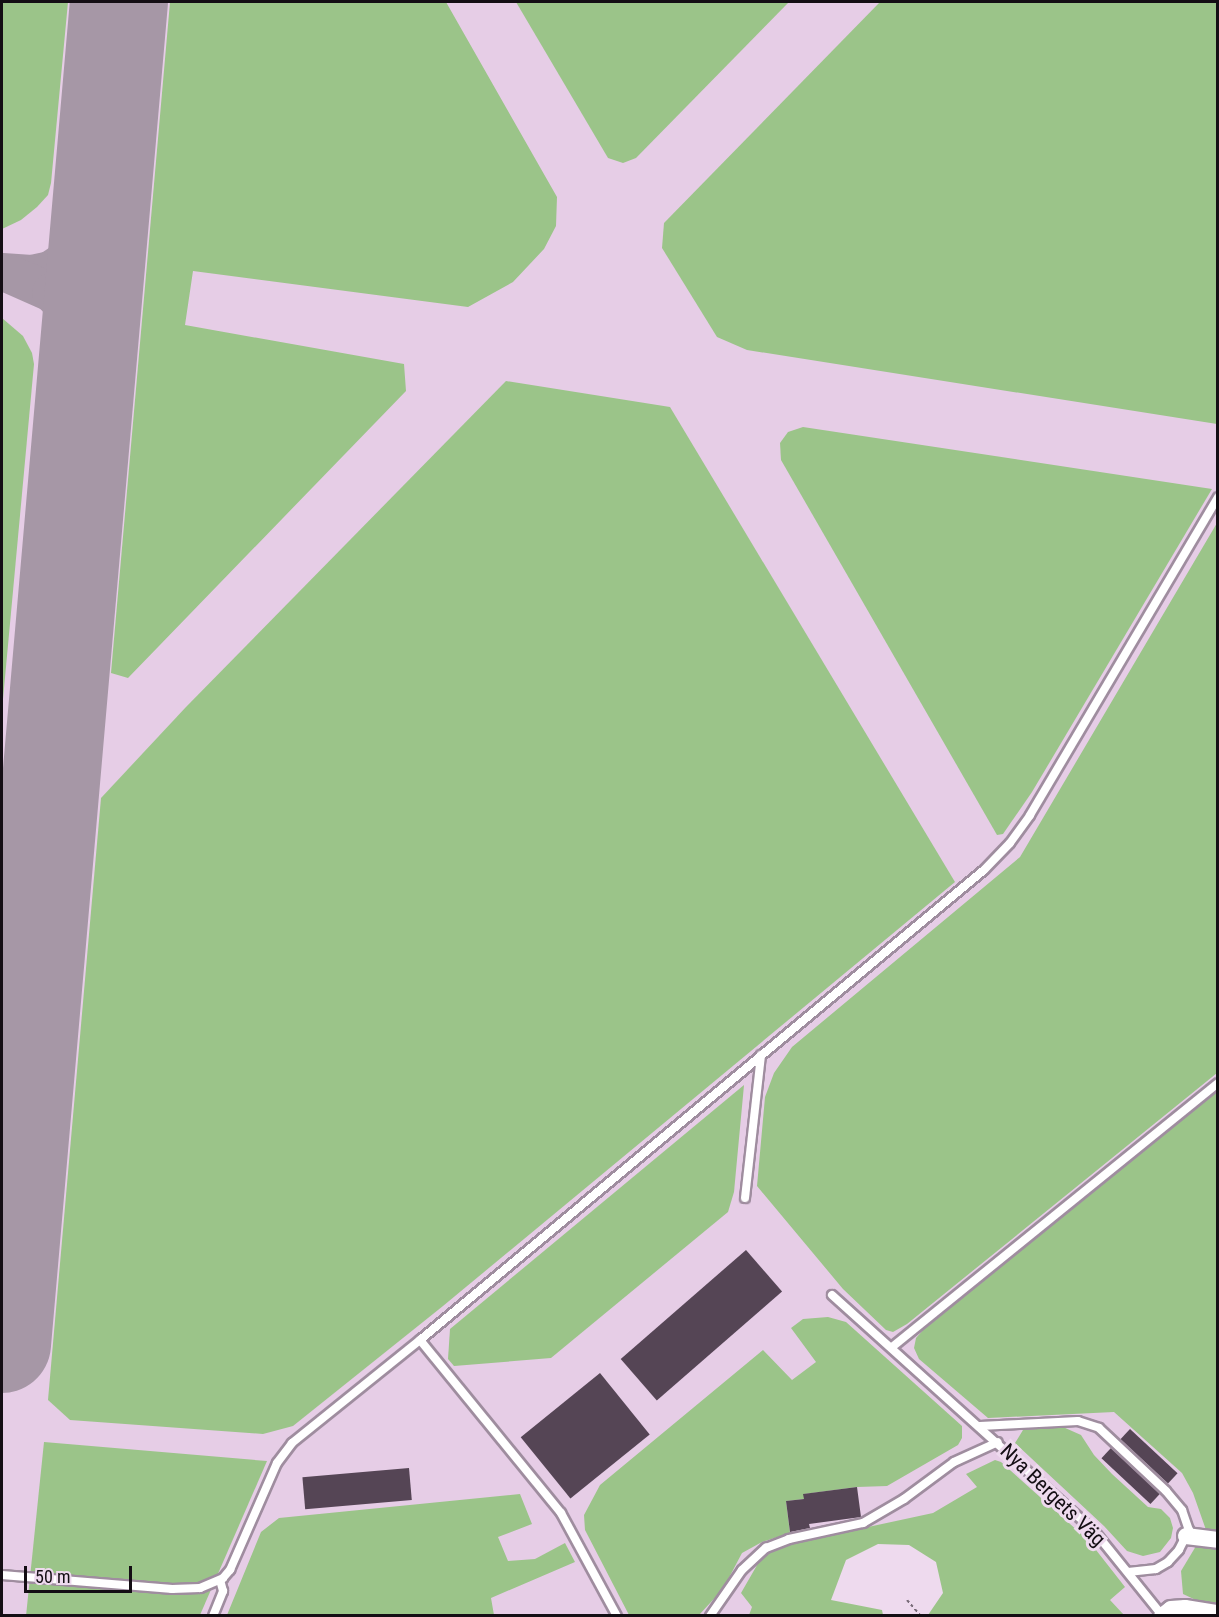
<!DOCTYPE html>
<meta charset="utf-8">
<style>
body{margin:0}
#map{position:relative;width:1219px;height:1617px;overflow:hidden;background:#eedaee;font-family:"Roboto Condensed",sans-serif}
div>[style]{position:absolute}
.built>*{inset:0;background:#e6cde6}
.green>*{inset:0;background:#9bc489}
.taxiway>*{height:39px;margin:-19.5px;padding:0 19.5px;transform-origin:19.5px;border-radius:19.5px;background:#a697a6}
.runway>*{height:98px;margin:-49px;padding:0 49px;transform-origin:49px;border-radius:49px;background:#a697a6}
.building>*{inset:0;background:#554555;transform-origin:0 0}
.path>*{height:2px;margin-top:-1px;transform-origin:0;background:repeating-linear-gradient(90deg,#786b78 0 3px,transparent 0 6px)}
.roads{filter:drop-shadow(2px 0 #9f8d9f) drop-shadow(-2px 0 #9f8d9f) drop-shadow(0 2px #9f8d9f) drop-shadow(0 -2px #9f8d9f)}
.service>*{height:8px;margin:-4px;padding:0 4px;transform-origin:4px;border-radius:4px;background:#fff}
.minor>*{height:16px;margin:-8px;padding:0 8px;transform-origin:8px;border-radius:8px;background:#fff}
span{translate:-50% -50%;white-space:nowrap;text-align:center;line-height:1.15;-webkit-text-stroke:6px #eedaee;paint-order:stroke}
.street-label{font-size:21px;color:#140e14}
.frame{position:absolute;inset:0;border:3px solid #140e14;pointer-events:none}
.scale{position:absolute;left:24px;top:1566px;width:108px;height:27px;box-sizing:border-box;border:3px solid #140e14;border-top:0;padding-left:8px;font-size:18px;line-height:21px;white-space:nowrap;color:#140e14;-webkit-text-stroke:4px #eedaee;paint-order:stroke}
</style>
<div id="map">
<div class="built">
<div style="clip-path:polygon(2px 2px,1217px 2px,1217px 1615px,1119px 1615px,933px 1513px,753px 1607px,749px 1615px,2px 1616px)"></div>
</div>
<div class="green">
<div style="clip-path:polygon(2px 2px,68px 2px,51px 183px,48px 195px,37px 207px,21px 220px,2px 229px)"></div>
<div style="clip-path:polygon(170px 2px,446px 2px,557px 197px,556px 226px,544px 249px,513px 282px,468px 307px,193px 271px,185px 325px,404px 364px,406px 391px,128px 678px,111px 673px)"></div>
<div style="clip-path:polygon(516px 2px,789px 2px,636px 158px,623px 163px,608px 158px)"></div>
<div style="clip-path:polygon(880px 2px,1217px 2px,1217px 424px,747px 350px,717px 337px,662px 248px,664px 223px)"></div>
<div style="clip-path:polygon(2px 318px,23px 336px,32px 353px,34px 364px,2px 710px)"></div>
<div style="clip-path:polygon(506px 381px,670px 407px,955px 882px,443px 1306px,293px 1426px,263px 1434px,70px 1420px,48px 1400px,101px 798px,186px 707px)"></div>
<div style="clip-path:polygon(803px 427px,1212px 489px,1032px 792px,1003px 834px,997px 835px,781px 460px,780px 443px,788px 432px)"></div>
<div style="clip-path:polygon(1217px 523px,1217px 1073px,907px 1324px,893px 1332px,886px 1330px,843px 1289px,757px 1186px,765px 1097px,774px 1073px,792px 1047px,1020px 857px)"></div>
<div style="clip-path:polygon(744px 1085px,734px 1192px,728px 1212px,551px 1358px,454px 1366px,448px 1359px,450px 1329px)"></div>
<div style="clip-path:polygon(1217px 1087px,1217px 1535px,1206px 1530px,1193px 1493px,1182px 1473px,1114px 1412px,988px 1418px,919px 1359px,914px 1348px,916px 1338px,933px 1319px)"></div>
<div style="clip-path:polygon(828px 1317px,846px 1322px,962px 1426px,962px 1438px,958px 1445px,887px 1486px,857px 1487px,804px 1494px,804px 1499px,786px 1501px,790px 1533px,762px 1542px,742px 1553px,723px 1589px,699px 1615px,629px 1615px,585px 1530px,584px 1515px,600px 1485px,763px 1350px,792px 1380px,816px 1362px,791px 1328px,803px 1319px)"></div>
<div style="clip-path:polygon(1063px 1427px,1081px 1435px,1094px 1455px,1112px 1474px,1148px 1507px,1161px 1509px,1170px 1518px,1173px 1528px,1171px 1538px,1160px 1552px,1143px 1556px,1127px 1551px,1104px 1526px,1015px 1443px,1023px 1430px)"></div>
<div style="clip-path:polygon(44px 1442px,267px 1461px,200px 1615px,26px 1616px)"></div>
<div style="clip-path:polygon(995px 1460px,1001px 1462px,1089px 1541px,1125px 1587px,1110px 1600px,1124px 1615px,928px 1615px,943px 1593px,936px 1562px,909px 1545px,878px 1544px,846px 1560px,831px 1600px,882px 1610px,883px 1615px,749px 1615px,752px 1607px,741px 1593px,760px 1560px,780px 1546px,933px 1513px,977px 1487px,966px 1474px)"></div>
<div style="clip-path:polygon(520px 1494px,532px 1524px,498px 1537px,508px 1561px,535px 1559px,565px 1543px,575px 1562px,491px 1598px,494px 1615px,227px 1615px,261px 1532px,279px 1518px)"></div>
<div style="clip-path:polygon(1217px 1542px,1217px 1606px,1198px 1601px,1183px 1594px,1181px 1571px,1196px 1546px)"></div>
</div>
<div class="taxiway">
<div style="left:2px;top:272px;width:29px;rotate:4deg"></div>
<div style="left:31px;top:274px;width:19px;rotate:-12deg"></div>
<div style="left:50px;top:270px;width:32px;rotate:-34deg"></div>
<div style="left:77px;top:252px;width:21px;rotate:-53deg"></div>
<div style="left:90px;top:235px;width:28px;rotate:-73deg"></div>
<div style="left:98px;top:208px;width:132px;rotate:-83.9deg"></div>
<div style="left:10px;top:274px;width:45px;rotate:23.7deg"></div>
<div style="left:51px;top:292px;width:32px;rotate:46deg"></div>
<div style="left:73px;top:315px;width:21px;rotate:61deg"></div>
<div style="left:83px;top:333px;width:20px;rotate:84deg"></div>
<div style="left:85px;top:353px;width:137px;rotate:93.8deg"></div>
</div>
<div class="runway">
<div style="left:2px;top:1344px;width:1347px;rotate:-85.02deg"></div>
</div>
<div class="building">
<div style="left:746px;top:1250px;width:55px;height:166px;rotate:49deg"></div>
<div style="left:600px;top:1373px;width:79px;height:102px;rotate:51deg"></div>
<div style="left:1130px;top:1429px;width:65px;height:14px;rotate:43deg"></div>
<div style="left:1111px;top:1448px;width:67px;height:14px;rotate:43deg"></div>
<div style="left:409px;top:1468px;width:32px;height:107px;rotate:85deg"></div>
<div style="clip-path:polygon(857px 1487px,861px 1517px,809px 1524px,810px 1528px,790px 1532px,786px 1501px,804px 1499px,803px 1494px)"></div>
</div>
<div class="path">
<div style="left:907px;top:1600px;width:21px;rotate:49deg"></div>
</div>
<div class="roads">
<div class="service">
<div style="left:745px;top:1198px;width:144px;rotate:-83.6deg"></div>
<div style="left:832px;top:1295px;width:354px;rotate:42deg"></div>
<div style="left:1095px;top:1532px;width:105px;rotate:51.2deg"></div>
<div style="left:420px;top:1340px;width:223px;rotate:50.8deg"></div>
<div style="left:561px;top:1513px;width:117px;rotate:61.5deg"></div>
<div style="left:892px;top:1347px;width:419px;rotate:-39deg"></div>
<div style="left:980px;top:1426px;width:98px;rotate:-2.9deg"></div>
<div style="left:1078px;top:1421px;width:22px;rotate:18deg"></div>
<div style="left:1099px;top:1428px;width:92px;rotate:43.2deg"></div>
<div style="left:1166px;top:1491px;width:25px;rotate:50deg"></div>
<div style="left:1182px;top:1510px;width:21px;rotate:71deg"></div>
<div style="left:1189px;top:1530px;width:22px;rotate:117deg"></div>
<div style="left:1179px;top:1550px;width:16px;rotate:133deg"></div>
<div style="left:1168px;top:1562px;width:14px;rotate:150deg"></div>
<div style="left:1156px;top:1569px;width:28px;rotate:174deg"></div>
<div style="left:2px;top:1575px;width:171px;rotate:4.7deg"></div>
<div style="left:172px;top:1589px;width:28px;rotate:-2deg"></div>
<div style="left:200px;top:1588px;width:25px;rotate:-23deg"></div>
<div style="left:223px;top:1578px;width:11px;rotate:-49deg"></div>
<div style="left:230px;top:1570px;width:117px;rotate:-66.3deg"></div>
<div style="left:277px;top:1463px;width:25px;rotate:-53deg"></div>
<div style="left:292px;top:1443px;width:164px;rotate:-38.8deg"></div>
<div style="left:420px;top:1340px;width:734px;rotate:-39.81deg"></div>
<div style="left:984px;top:870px;width:37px;rotate:-46deg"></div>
<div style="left:1010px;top:843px;width:34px;rotate:-54deg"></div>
<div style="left:1030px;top:815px;width:369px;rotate:-59.4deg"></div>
<div style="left:213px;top:1616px;width:27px;rotate:-68deg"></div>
<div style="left:223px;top:1591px;width:11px;rotate:-105deg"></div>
<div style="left:710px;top:1616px;width:56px;rotate:-55.2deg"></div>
<div style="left:742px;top:1570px;width:33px;rotate:-43deg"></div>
<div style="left:766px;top:1548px;width:25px;rotate:-21deg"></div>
<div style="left:789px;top:1539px;width:76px;rotate:-12.2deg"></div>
<div style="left:863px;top:1523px;width:48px;rotate:-30.3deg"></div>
<div style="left:904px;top:1499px;width:62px;rotate:-36.5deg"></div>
<div style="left:954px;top:1462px;width:48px;rotate:-24.4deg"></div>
</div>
<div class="minor">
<div style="left:1186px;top:1536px;width:32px;rotate:7deg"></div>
<div style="left:1162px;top:1616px;width:11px;rotate:-38deg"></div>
<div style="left:1171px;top:1609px;width:14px;rotate:-4deg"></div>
<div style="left:1185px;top:1608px;width:33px;rotate:9deg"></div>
</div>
</div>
<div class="street-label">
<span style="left:1053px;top:1495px;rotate:44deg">Nya Bergets Väg</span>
</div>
<div class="frame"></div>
<div class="scale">50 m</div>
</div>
